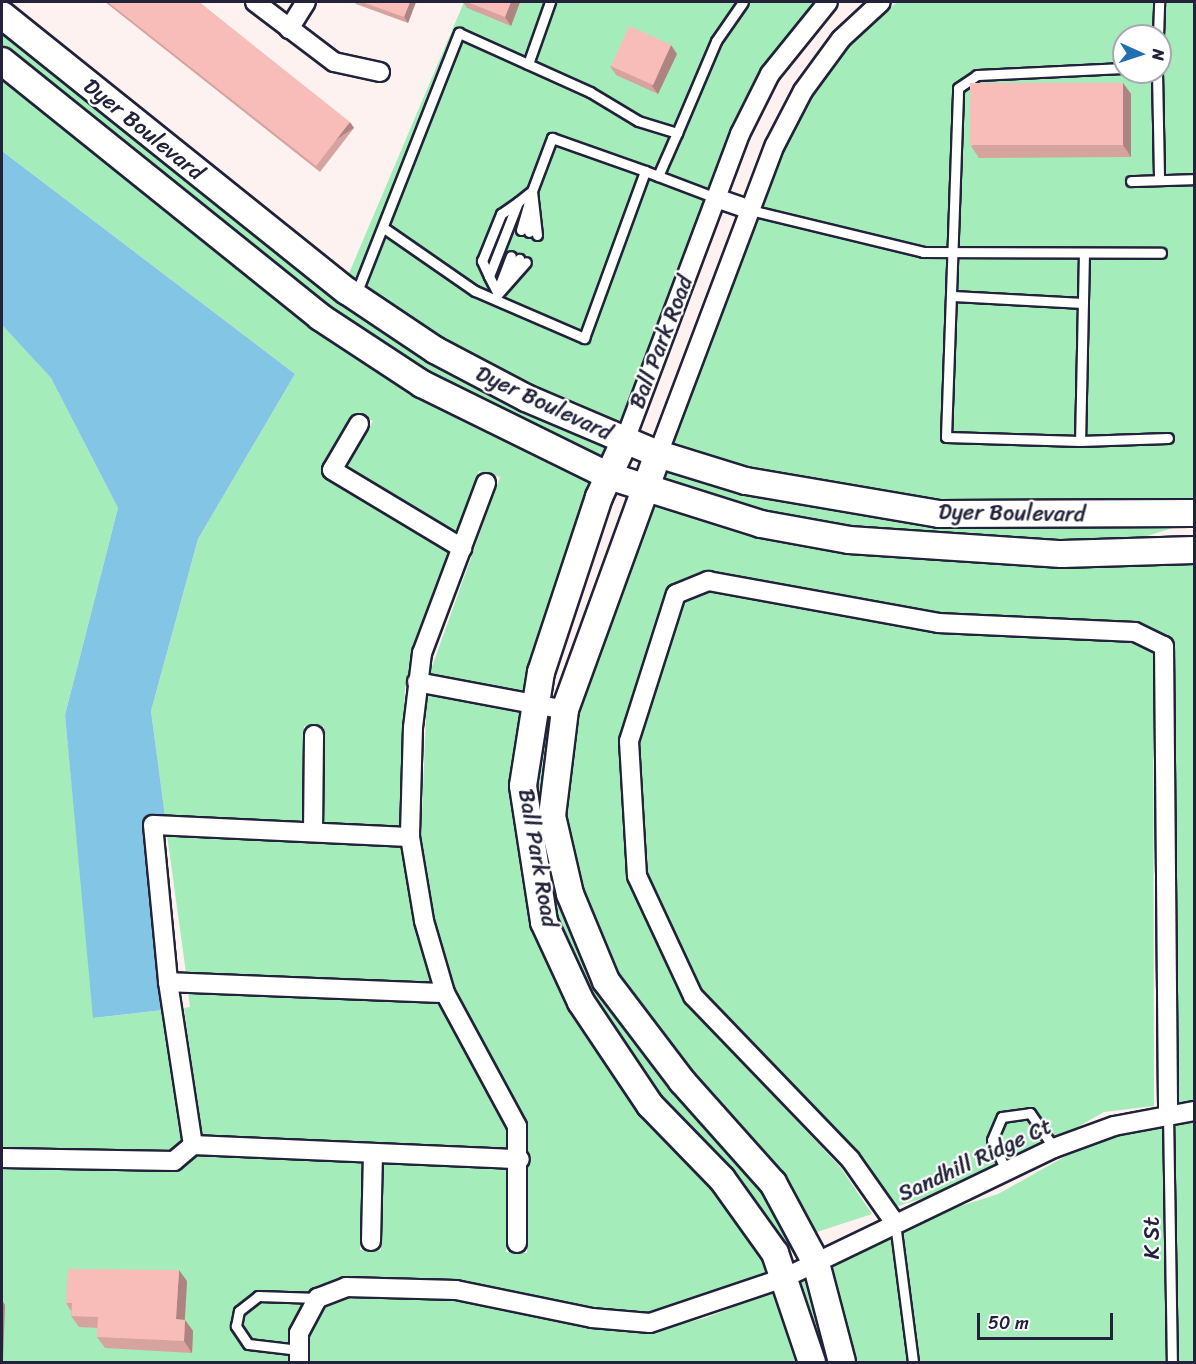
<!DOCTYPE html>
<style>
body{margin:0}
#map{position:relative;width:1196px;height:1364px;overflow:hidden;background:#fef2f1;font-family:Sriracha,sans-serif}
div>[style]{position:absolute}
.green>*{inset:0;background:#a4edba}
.water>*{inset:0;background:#83c5e4}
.roads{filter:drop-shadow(2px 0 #22223b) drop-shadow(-2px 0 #22223b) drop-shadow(0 2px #22223b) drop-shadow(0 -2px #22223b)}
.lane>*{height:9px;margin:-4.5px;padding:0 4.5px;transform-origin:4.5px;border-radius:4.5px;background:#fff}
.street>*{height:18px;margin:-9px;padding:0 9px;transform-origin:9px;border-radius:9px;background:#fff}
.secondary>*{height:26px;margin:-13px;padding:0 13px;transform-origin:13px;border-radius:13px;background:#fff}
.wall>*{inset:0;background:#d6a39f}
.shaded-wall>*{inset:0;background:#ae8482;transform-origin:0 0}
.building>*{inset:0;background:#f9bdb9;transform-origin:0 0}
span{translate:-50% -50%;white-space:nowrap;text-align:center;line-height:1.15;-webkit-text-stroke:4.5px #fff;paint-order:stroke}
.street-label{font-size:22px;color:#22223b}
.frame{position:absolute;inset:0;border:3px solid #22223b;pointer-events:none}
.north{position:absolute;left:1112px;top:24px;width:60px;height:60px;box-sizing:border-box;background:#fff;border:2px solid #a7a7b1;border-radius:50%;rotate:93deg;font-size:16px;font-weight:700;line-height:24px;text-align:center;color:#22223b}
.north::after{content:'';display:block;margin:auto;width:21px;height:27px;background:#1f6fb2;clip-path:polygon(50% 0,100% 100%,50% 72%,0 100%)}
.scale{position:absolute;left:977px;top:1313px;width:136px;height:27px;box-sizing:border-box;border:3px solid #22223b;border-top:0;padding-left:8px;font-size:18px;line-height:21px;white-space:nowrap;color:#22223b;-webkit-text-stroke:4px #fff;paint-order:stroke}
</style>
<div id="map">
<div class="green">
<div style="clip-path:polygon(464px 2px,814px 2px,761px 69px,730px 132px,618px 427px,530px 390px,441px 342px,347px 278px)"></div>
<div style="clip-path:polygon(evenodd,897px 2px,1194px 2px,1194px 503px,940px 504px,749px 472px,671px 448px,785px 149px,812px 96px,850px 45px,897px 2px,1124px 36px,1160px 36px,1160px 72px,1124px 72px,1124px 36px)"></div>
<div style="clip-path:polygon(2px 27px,341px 298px,611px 445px,603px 462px,427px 376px,327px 309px,2px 49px)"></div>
<div style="clip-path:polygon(2px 74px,416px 392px,595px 480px,527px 693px,429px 675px,500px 477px,479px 471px,456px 533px,346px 467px,373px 421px,355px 412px,323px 465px,326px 477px,449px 551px,413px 650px,405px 689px,400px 827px,324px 823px,324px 726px,304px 726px,303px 823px,165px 816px,151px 711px,198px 539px,295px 374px,2px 151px)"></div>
<div style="clip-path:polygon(2px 325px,51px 378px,118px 508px,65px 715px,94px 1018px,163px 1010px,182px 1145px,192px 1154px,362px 1162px,360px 1250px,381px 1251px,384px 1162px,509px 1168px,506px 1252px,527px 1253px,528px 1125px,456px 991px,434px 919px,421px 836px,427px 694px,524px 712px,534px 925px,771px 1272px,649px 1313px,593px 1308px,456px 1281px,346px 1278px,308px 1294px,289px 1329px,288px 1362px,2px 1362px)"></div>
<div style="clip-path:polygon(664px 466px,744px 490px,1179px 526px,1128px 542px,1062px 544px,851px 530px,764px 515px,657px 482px)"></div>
<div style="clip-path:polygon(650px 499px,847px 549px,1061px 563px,1194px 559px,1194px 1101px,1175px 1104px,1174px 646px,1168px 638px,1135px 623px,939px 613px,703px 572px,666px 592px,619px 739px,627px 880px,685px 1002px,841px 1168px,872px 1214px,814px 1233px,782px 1177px,690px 1075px,616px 977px,580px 892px,563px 816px,575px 712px)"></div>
<div style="clip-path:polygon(709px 591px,936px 632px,1132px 641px,1153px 652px,1154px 1106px,1104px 1112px,990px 1177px,892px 1208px,858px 1157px,702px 991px,648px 874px,640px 743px,685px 601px)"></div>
<div style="clip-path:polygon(545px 716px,553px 717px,560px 897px,764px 1188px,797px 1244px,787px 1257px,659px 1100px,591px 998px,554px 919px,533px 787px)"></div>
<div style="clip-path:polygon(167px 835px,401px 846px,431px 982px,186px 973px)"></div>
<div style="clip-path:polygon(188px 992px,438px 1002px,507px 1128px,509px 1149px,202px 1136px,184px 1008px,190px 1007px)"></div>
<div style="clip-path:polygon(1194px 1120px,1194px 1362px,852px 1362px,822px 1250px,998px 1194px,1114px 1129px)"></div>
<div style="clip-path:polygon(805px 1267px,831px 1362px,823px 1362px,796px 1279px)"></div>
<div style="clip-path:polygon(777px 1290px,801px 1362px,309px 1362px,309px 1335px,325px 1306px,348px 1297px,454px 1300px,590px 1327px,649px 1332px,705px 1318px)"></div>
</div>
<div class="water">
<div style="clip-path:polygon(2px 151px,295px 374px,198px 539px,151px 711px,165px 816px,154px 816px,143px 826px,163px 1010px,93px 1018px,65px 715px,118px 508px,51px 378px,2px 325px)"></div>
</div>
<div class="roads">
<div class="lane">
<div style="left:1158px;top:36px;width:34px;rotate:-88deg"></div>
<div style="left:528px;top:64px;width:66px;rotate:-70.5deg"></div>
<div style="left:1157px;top:72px;width:108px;rotate:88.9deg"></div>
<div style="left:658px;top:176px;width:47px;rotate:-66.2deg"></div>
<div style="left:1131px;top:181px;width:63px;rotate:-1.8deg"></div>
<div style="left:750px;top:210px;width:178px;rotate:13.6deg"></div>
<div style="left:923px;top:252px;width:238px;rotate:0.2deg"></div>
<div style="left:384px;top:228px;width:111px;rotate:34.7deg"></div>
<div style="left:475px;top:291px;width:119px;rotate:23.3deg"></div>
<div style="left:584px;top:338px;width:178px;rotate:-69.9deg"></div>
<div style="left:645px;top:171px;width:76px;rotate:20.8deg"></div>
<div style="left:521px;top:230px;width:35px;rotate:-74deg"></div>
<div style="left:529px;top:232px;width:18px;rotate:-87deg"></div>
<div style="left:537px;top:235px;width:44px;rotate:-96.5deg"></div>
<div style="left:532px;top:191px;width:57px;rotate:-69.3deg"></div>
<div style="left:552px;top:138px;width:99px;rotate:19.5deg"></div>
<div style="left:1084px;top:253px;width:188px;rotate:91.2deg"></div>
<div style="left:1080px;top:441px;width:88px;rotate:-2deg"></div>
<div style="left:510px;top:273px;width:17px;rotate:-57deg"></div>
<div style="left:489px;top:276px;width:17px;rotate:-115deg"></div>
<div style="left:482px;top:261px;width:51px;rotate:-68deg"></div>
<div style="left:501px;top:214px;width:21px;rotate:-35deg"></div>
<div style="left:499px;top:287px;width:33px;rotate:-69deg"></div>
<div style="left:497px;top:292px;width:18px;rotate:-117deg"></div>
<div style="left:489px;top:276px;width:79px;rotate:-68.6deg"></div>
<div style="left:518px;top:202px;width:18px;rotate:-38deg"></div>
<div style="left:356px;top:294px;width:281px;rotate:-68.5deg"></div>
<div style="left:459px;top:33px;width:144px;rotate:24.2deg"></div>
<div style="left:590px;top:92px;width:56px;rotate:31.1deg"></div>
<div style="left:638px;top:121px;width:41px;rotate:17.1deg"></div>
<div style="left:677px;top:133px;width:100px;rotate:-67deg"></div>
<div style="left:716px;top:41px;width:47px;rotate:-55.3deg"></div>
<div style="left:496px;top:296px;width:45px;rotate:-48.6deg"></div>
<div style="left:953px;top:296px;width:130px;rotate:3.1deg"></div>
<div style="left:1080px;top:441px;width:134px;rotate:-178.3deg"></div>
<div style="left:946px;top:437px;width:349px;rotate:-88deg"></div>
<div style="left:958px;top:88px;width:23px;rotate:-34deg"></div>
<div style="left:977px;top:75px;width:147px;rotate:-2.7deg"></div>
<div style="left:1168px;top:1113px;width:249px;rotate:89.1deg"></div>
<div style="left:1006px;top:1171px;width:34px;rotate:-114deg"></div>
<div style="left:992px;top:1140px;width:25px;rotate:-67deg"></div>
<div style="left:1002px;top:1117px;width:28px;rotate:-8deg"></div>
<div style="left:1030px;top:1113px;width:42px;rotate:55.6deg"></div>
<div style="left:895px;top:1223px;width:140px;rotate:82.6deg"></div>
<div style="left:299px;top:1350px;width:51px;rotate:-173.3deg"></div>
<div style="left:248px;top:1344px;width:22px;rotate:-124deg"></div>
<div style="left:236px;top:1326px;width:15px;rotate:-79deg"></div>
<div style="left:239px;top:1311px;width:24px;rotate:-38deg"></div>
<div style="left:258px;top:1296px;width:60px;rotate:1.9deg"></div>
</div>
<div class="street">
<div style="left:255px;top:2px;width:99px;rotate:37.2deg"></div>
<div style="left:334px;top:62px;width:47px;rotate:12.3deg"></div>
<div style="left:289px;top:29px;width:32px;rotate:-58deg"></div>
<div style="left:716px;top:198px;width:36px;rotate:19deg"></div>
<div style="left:359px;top:424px;width:53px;rotate:120.4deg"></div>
<div style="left:332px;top:470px;width:152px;rotate:31deg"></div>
<div style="left:625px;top:440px;width:327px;rotate:-69.4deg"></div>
<div style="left:740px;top:134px;width:67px;rotate:-63.4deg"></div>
<div style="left:770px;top:74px;width:92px;rotate:-51.1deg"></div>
<div style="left:658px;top:454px;width:330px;rotate:-69.3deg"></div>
<div style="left:775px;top:145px;width:61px;rotate:-62.6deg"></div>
<div style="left:803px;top:91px;width:64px;rotate:-53.8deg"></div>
<div style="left:841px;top:39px;width:54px;rotate:-42.8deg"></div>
<div style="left:486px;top:483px;width:182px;rotate:110.6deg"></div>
<div style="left:422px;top:653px;width:75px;rotate:96.9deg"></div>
<div style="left:413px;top:727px;width:110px;rotate:91.6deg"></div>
<div style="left:410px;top:837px;width:85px;rotate:80.5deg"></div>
<div style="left:424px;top:921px;width:75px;rotate:73.7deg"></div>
<div style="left:445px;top:993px;width:151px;rotate:61.6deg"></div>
<div style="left:517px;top:1126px;width:117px;rotate:90deg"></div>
<div style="left:417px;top:682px;width:151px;rotate:10.7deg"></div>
<div style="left:313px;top:832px;width:97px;rotate:-89.4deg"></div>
<div style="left:410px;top:837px;width:257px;rotate:-177.3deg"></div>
<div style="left:153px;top:825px;width:158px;rotate:84.5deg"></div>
<div style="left:168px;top:982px;width:165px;rotate:81.3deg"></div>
<div style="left:193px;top:1145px;width:327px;rotate:2.5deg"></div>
<div style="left:168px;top:982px;width:277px;rotate:2.3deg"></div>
<div style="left:2px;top:1158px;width:172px;rotate:1deg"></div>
<div style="left:174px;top:1161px;width:25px;rotate:-40deg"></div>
<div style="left:895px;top:1223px;width:78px;rotate:-125.1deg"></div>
<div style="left:850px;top:1159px;width:226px;rotate:-133.9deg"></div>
<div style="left:693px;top:996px;width:132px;rotate:-115deg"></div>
<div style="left:637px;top:876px;width:135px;rotate:-93.4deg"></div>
<div style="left:629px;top:741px;width:154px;rotate:-72.3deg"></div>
<div style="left:676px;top:594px;width:35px;rotate:-22deg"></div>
<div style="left:708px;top:581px;width:234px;rotate:10.3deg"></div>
<div style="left:938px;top:623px;width:197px;rotate:2.6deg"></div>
<div style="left:1135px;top:632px;width:32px;rotate:26deg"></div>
<div style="left:1164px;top:646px;width:467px;rotate:89.5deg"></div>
<div style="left:371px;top:1241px;width:88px;rotate:-88.7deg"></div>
<div style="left:299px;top:1362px;width:29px;rotate:-90deg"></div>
<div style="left:299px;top:1333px;width:40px;rotate:-62deg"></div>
<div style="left:318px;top:1298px;width:30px;rotate:-21deg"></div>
<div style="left:346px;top:1287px;width:110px;rotate:1.6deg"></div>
<div style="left:456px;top:1290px;width:139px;rotate:11.6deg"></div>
<div style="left:592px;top:1318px;width:58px;rotate:4.9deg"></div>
<div style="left:650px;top:1323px;width:141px;rotate:-18.6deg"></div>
<div style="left:784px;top:1278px;width:300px;rotate:-25.7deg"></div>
<div style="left:1054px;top:1148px;width:64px;rotate:-20.1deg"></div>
<div style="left:1114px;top:1126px;width:81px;rotate:-10.6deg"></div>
</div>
<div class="secondary">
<div style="left:2px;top:15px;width:442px;rotate:38.7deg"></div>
<div style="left:347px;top:291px;width:106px;rotate:33.8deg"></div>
<div style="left:435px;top:350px;width:103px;rotate:27.8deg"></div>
<div style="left:526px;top:398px;width:143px;rotate:23deg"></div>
<div style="left:658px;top:454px;width:92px;rotate:17.1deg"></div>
<div style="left:746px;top:481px;width:196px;rotate:9.7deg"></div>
<div style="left:939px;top:514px;width:255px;rotate:-0.2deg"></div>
<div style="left:2px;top:61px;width:408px;rotate:38.8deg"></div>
<div style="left:320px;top:317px;width:122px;rotate:33.3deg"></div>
<div style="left:422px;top:384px;width:208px;rotate:26.2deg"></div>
<div style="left:609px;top:476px;width:159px;rotate:17.5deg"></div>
<div style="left:761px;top:524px;width:89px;rotate:10.3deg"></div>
<div style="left:849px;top:540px;width:213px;rotate:3.8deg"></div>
<div style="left:1062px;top:554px;width:132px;rotate:-1.7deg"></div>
<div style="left:625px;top:440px;width:63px;rotate:114.5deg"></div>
<div style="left:599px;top:497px;width:184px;rotate:108.3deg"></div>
<div style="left:541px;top:672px;width:115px;rotate:99deg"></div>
<div style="left:523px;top:786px;width:138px;rotate:81.2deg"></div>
<div style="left:544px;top:922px;width:88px;rotate:65.2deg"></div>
<div style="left:581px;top:1002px;width:124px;rotate:56.2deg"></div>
<div style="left:650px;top:1105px;width:103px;rotate:45.8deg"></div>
<div style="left:722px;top:1179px;width:91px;rotate:54.4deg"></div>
<div style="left:775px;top:1253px;width:115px;rotate:71.3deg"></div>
<div style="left:658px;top:454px;width:272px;rotate:110deg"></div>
<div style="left:565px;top:710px;width:107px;rotate:97deg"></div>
<div style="left:552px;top:816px;width:80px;rotate:77deg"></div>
<div style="left:570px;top:894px;width:94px;rotate:67.5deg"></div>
<div style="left:606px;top:981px;width:126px;rotate:52.8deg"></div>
<div style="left:682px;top:1081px;width:137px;rotate:48.3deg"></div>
<div style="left:773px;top:1183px;width:91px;rotate:61.7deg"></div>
<div style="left:816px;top:1263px;width:102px;rotate:75.3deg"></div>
</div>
</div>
<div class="wall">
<div style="clip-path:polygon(105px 2px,199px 2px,354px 128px,320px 172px)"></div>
<div style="clip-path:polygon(354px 2px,416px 2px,408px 23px,356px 4px)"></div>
<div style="clip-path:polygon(463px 2px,520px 2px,511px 26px,467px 8px)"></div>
<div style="clip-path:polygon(677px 54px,658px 94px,616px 75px,610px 66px)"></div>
<div style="clip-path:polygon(1123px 83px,1131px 94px,1131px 157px,979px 158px,971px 146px)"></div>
<div style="clip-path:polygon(187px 1281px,185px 1320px,193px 1331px,192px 1353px,105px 1348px,97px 1337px,98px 1328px,79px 1327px,71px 1316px,71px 1311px,66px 1303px)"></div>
</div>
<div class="shaded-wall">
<div style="clip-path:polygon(410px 2px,416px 2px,408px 23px,404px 17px)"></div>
<div style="clip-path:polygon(511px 2px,520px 2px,511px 26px,505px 17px)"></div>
<div style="clip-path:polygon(671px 45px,677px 54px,658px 94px,652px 86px)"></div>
<div style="clip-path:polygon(1123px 83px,1131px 94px,1131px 157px,1123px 145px)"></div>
<div style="left:350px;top:122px;width:7px;height:56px;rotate:56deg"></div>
<div style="clip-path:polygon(179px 1270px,187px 1281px,184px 1331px,176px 1319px)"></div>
<div style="clip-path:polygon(2px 1300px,5px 1305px,3px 1362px,2px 1362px)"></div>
<div style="clip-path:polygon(185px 1320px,193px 1331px,192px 1353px,184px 1341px)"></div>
</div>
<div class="building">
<div style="clip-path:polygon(108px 2px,199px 2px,350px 122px,316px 166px)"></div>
<div style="clip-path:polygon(362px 2px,410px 2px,404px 17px)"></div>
<div style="clip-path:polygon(467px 2px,511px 2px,505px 17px)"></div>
<div style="left:629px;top:26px;width:46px;height:44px;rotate:24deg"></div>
<div style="left:1123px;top:83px;width:62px;height:153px;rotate:90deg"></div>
<div style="clip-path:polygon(68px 1269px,179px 1270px,176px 1319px,185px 1320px,184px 1341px,97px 1337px,98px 1317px,71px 1316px,72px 1303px,66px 1303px)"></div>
</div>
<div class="street-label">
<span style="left:144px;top:129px;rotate:39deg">Dyer Boulevard</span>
<span style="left:661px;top:342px;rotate:-69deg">Ball Park Road</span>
<span style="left:544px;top:403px;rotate:25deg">Dyer Boulevard</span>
<span style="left:1012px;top:513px;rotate:1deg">Dyer Boulevard</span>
<span style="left:538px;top:858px;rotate:80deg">Ball Park Road</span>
<span style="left:975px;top:1160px;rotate:-25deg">Sandhill Ridge Ct</span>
<span style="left:1152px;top:1238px;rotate:-90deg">K St</span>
</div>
<div class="frame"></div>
<div class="north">N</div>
<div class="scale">50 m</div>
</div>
